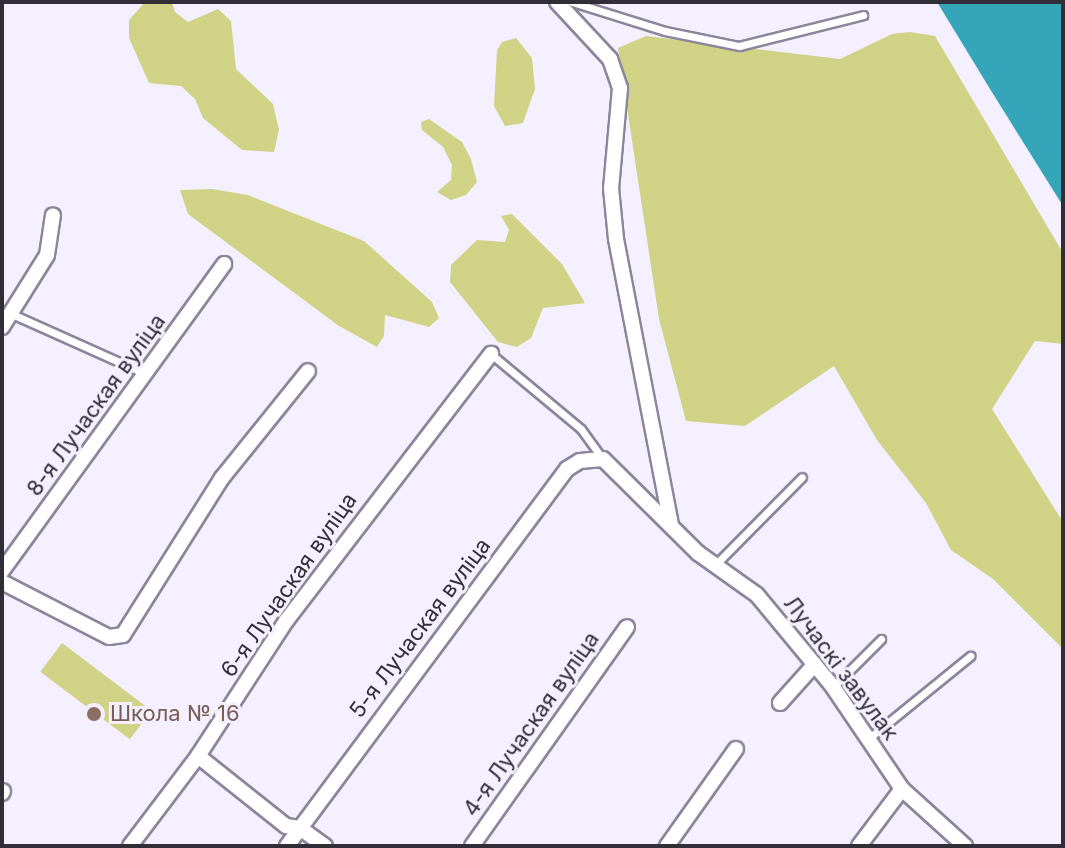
<!DOCTYPE html>
<meta charset="utf-8">
<style>
body{margin:0}
#map{position:relative;width:1065px;height:848px;overflow:hidden;background:#f4f0ff;font-family:Inter,sans-serif}
div>[style]{position:absolute}
.green>*{inset:0;background:#d0d286;transform-origin:0 0}
.water>*{inset:0;background:#35a6b9}
.roads{filter:drop-shadow(2px 0 #8c859b) drop-shadow(-2px 0 #8c859b) drop-shadow(0 2px #8c859b) drop-shadow(0 -2px #8c859b)}
.service>*{height:7px;margin:-3.5px;padding:0 3.5px;transform-origin:3.5px;border-radius:3.5px;background:#fff}
.minor>*{height:14px;margin:-7px;padding:0 7px;transform-origin:7px;border-radius:7px;background:#fff}
.dots>*{width:22px;height:22px;translate:-50% -50%;box-sizing:border-box;border:4px solid #f4f0ff;border-radius:50%}
span{translate:-50% -50%;white-space:nowrap;text-align:center;line-height:1.15;-webkit-text-stroke:6px #f4f0ff;paint-order:stroke}
.street-label{font-size:22px;color:#312e38}
.education-label{font-size:22px;color:#785e54}
.left{translate:0 -50%;text-align:left}
.frame{position:absolute;inset:0;border:4px solid #312e38;pointer-events:none}
</style>
<div id="map">
<div class="green">
<div style="clip-path:polygon(145px 2px,172px 2px,175px 12px,188px 22px,218px 9px,231px 21px,236px 69px,273px 104px,279px 130px,274px 152px,242px 150px,203px 118px,195px 99px,181px 86px,149px 83px,129px 38px,129px 20px)"></div>
<div style="clip-path:polygon(910px 32px,935px 36px,1063px 253px,1063px 344px,1035px 341px,992px 409px,1063px 522px,1063px 649px,993px 579px,951px 550px,926px 503px,877px 440px,834px 366px,745px 426px,686px 421px,659px 319px,618px 48px,646px 36px,840px 59px,892px 34px)"></div>
<div style="clip-path:polygon(516px 38px,532px 58px,535px 89px,523px 123px,505px 126px,494px 106px,497px 50px,502px 42px)"></div>
<div style="clip-path:polygon(429px 119px,462px 142px,471px 159px,477px 182px,466px 195px,451px 200px,437px 192px,451px 180px,452px 165px,443px 147px,422px 130px,421px 122px)"></div>
<div style="clip-path:polygon(212px 189px,248px 195px,364px 241px,432px 302px,439px 318px,429px 327px,385px 315px,384px 336px,377px 347px,339px 326px,188px 214px,180px 190px)"></div>
<div style="clip-path:polygon(512px 214px,562px 264px,585px 303px,543px 308px,531px 338px,517px 347px,498px 342px,450px 282px,451px 265px,477px 240px,505px 242px,509px 230px,501px 216px)"></div>
<div style="left:62px;top:643px;width:112px;height:36px;rotate:37deg"></div>
</div>
<div class="water">
<div style="clip-path:polygon(937px 2px,1063px 2px,1063px 206px,990px 89px)"></div>
</div>
<div class="roads">
<div class="service">
<div style="left:572px;top:2px;width:97px;rotate:17.3deg"></div>
<div style="left:665px;top:31px;width:76px;rotate:11.5deg"></div>
<div style="left:739px;top:46px;width:128px;rotate:-14deg"></div>
<div style="left:12px;top:314px;width:145px;rotate:24.1deg"></div>
<div style="left:491px;top:354px;width:117px;rotate:39.8deg"></div>
<div style="left:581px;top:429px;width:37px;rotate:54deg"></div>
<div style="left:716px;top:564px;width:122px;rotate:-45.3deg"></div>
<div style="left:833px;top:687px;width:68px;rotate:-45deg"></div>
<div style="left:868px;top:739px;width:132px;rotate:-39.1deg"></div>
</div>
<div class="minor">
<div style="left:557px;top:2px;width:78px;rotate:47.1deg"></div>
<div style="left:610px;top:59px;width:31px;rotate:71deg"></div>
<div style="left:620px;top:88px;width:100px;rotate:95.1deg"></div>
<div style="left:611px;top:188px;width:51px;rotate:84.4deg"></div>
<div style="left:616px;top:239px;width:291px;rotate:79.1deg"></div>
<div style="left:2px;top:327px;width:85px;rotate:-58deg"></div>
<div style="left:47px;top:255px;width:40px;rotate:-81.5deg"></div>
<div style="left:2px;top:571px;width:379px;rotate:-54.1deg"></div>
<div style="left:2px;top:582px;width:120px;rotate:27.2deg"></div>
<div style="left:109px;top:637px;width:14px;rotate:-8deg"></div>
<div style="left:123px;top:635px;width:186px;rotate:-57.8deg"></div>
<div style="left:222px;top:478px;width:137px;rotate:-51.2deg"></div>
<div style="left:780px;top:703px;width:52px;rotate:-48.1deg"></div>
<div style="left:198px;top:756px;width:112px;rotate:38.5deg"></div>
<div style="left:286px;top:826px;width:14px;rotate:8deg"></div>
<div style="left:300px;top:828px;width:31px;rotate:36deg"></div>
<div style="left:2px;top:793px;width:2px;rotate:-63deg"></div>
<div style="left:130px;top:846px;width:113px;rotate:-52.9deg"></div>
<div style="left:198px;top:756px;width:161px;rotate:-56.9deg"></div>
<div style="left:286px;top:621px;width:337px;rotate:-52.5deg"></div>
<div style="left:287px;top:846px;width:470px;rotate:-53.4deg"></div>
<div style="left:567px;top:469px;width:15px;rotate:-32deg"></div>
<div style="left:580px;top:461px;width:23px;rotate:-5deg"></div>
<div style="left:603px;top:459px;width:134px;rotate:44.7deg"></div>
<div style="left:698px;top:553px;width:72px;rotate:35.4deg"></div>
<div style="left:757px;top:595px;width:119px;rotate:50.4deg"></div>
<div style="left:833px;top:687px;width:123px;rotate:55.9deg"></div>
<div style="left:902px;top:789px;width:85px;rotate:42.1deg"></div>
<div style="left:472px;top:846px;width:268px;rotate:-54.7deg"></div>
<div style="left:667px;top:846px;width:119px;rotate:-54.6deg"></div>
<div style="left:859px;top:846px;width:71px;rotate:-53deg"></div>
</div>
</div>
<div class="dots">
<div style="left:94px;top:714px;background:#8d6e63"></div>
</div>
<div class="street-label">
<span style="left:96px;top:405px;rotate:-54deg">8-я Лучаская вуліца</span>
<span style="left:289px;top:585px;rotate:-55deg">6-я Лучаская вуліца</span>
<span style="left:420px;top:628px;rotate:-53deg">5-я Лучаская вуліца</span>
<span style="left:841px;top:668px;rotate:53deg">Лучаскі завулак</span>
<span style="left:531px;top:724px;rotate:-55deg">4-я Лучаская вуліца</span>
</div>
<div class="education-label">
<span class="left" style="left:110px;top:714px">Школа № 16</span>
</div>
<div class="frame"></div>
</div>
